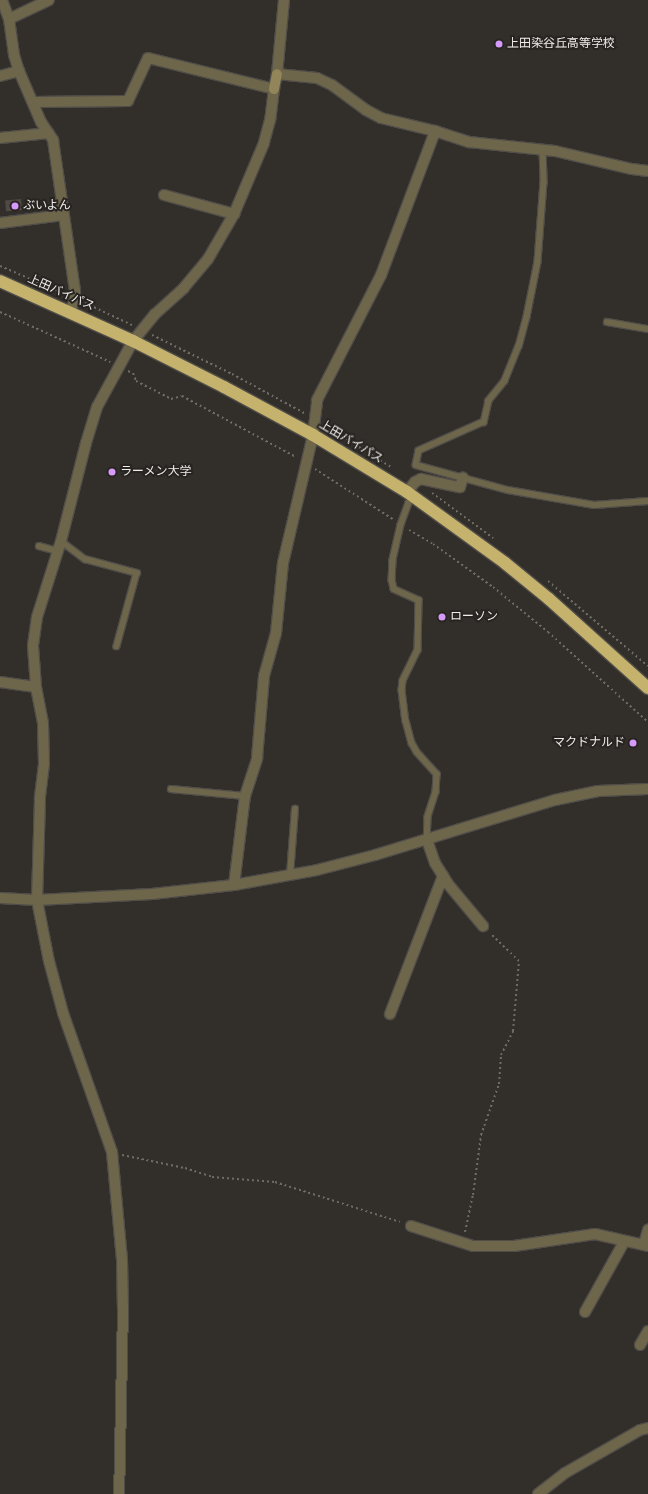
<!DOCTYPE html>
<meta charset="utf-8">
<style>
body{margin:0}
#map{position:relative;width:648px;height:1494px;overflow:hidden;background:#322e2a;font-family:"Asap Condensed","Noto Sans JP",sans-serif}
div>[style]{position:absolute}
.building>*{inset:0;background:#4f4947;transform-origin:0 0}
.path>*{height:2px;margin-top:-1px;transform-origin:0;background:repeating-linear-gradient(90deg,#6f6c68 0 2px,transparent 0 5px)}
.roads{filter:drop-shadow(1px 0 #504d49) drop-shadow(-1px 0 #504d49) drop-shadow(0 1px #504d49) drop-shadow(0 -1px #504d49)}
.lane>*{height:5.5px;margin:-2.75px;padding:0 2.75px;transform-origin:2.75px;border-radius:2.75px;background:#6e664b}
.street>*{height:10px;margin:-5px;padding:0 5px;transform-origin:5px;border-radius:5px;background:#6e664b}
.secondary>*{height:10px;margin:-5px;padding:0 5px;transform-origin:5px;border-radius:5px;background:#918559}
.highway>*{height:12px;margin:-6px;padding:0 6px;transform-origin:6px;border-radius:6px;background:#c5b26c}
.dots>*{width:11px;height:11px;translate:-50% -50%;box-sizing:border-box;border:2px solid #282421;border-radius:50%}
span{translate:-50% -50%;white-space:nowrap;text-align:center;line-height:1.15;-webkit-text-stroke:4px #282421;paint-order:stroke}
.poi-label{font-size:12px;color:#efedea}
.left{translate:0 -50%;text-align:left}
.right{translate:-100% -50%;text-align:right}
.street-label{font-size:12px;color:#efedea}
</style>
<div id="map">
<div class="building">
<div style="left:21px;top:199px;width:11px;height:16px;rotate:85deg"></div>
</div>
<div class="path">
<div style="left:0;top:266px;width:71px;rotate:23.3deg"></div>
<div style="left:85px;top:303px;width:52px;rotate:25.1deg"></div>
<div style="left:0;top:312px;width:121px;rotate:24.4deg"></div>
<div style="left:152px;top:335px;width:89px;rotate:26deg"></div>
<div style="left:232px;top:374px;width:82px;rotate:28.4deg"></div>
<div style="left:128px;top:371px;width:5px;rotate:22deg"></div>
<div style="left:133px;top:373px;width:9px;rotate:69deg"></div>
<div style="left:136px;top:381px;width:39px;rotate:27deg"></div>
<div style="left:171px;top:399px;width:11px;rotate:-15deg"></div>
<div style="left:182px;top:396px;width:129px;rotate:28.2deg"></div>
<div style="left:325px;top:426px;width:78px;rotate:31.8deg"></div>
<div style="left:315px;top:469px;width:94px;rotate:32.8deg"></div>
<div style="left:432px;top:493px;width:76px;rotate:36.4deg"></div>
<div style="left:409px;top:530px;width:28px;rotate:30deg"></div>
<div style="left:433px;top:544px;width:74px;rotate:35.6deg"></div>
<div style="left:493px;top:587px;width:71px;rotate:39.3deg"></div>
<div style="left:548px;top:632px;width:135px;rotate:42deg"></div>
<div style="left:548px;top:581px;width:131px;rotate:40.4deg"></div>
<div style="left:122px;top:1155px;width:64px;rotate:11.7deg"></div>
<div style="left:185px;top:1168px;width:28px;rotate:18deg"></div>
<div style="left:212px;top:1177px;width:63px;rotate:4.5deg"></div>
<div style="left:275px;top:1182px;width:131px;rotate:17.7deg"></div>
<div style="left:465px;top:1232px;width:38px;rotate:-78deg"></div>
<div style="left:473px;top:1195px;width:61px;rotate:-82.4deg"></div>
<div style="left:481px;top:1135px;width:54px;rotate:-70.6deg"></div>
<div style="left:499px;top:1084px;width:29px;rotate:-86deg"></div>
<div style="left:501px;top:1055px;width:27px;rotate:-63deg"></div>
<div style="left:513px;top:1031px;width:70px;rotate:-85.1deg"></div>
<div style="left:519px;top:961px;width:39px;rotate:-136deg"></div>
</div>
<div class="roads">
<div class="lane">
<div style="left:543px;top:150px;width:32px;rotate:88deg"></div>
<div style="left:544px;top:182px;width:80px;rotate:94.3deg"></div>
<div style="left:538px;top:262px;width:56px;rotate:101.3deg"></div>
<div style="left:527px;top:317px;width:30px;rotate:105deg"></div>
<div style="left:519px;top:346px;width:38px;rotate:112deg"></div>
<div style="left:505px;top:381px;width:26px;rotate:129deg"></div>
<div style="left:489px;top:401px;width:22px;rotate:103deg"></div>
<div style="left:484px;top:422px;width:71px;rotate:156deg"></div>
<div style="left:419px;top:451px;width:14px;rotate:102deg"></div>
<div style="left:416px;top:465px;width:95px;rotate:15.2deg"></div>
<div style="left:508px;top:490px;width:87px;rotate:9.9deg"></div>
<div style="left:594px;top:505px;width:54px;rotate:-4.2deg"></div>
<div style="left:607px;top:322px;width:42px;rotate:9.7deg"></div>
<div style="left:414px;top:497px;width:8px;rotate:130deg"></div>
<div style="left:409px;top:503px;width:23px;rotate:110deg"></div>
<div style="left:401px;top:525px;width:37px;rotate:103deg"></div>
<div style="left:393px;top:561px;width:19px;rotate:93deg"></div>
<div style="left:392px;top:580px;width:9px;rotate:77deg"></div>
<div style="left:394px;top:589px;width:27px;rotate:24deg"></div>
<div style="left:419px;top:600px;width:50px;rotate:91.1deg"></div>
<div style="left:418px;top:650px;width:34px;rotate:116deg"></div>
<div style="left:403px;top:681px;width:9px;rotate:96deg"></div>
<div style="left:402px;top:690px;width:31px;rotate:83deg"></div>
<div style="left:406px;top:721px;width:23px;rotate:75deg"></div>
<div style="left:412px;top:743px;width:10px;rotate:61deg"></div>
<div style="left:417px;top:752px;width:30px;rotate:48deg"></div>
<div style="left:437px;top:774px;width:18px;rotate:93deg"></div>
<div style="left:436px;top:792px;width:26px;rotate:108deg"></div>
<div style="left:428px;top:817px;width:23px;rotate:92deg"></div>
<div style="left:61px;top:541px;width:30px;rotate:37deg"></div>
<div style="left:85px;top:559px;width:54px;rotate:15.1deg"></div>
<div style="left:137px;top:573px;width:76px;rotate:105.3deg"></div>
<div style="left:39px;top:546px;width:20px;rotate:15deg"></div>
<div style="left:171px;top:789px;width:74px;rotate:5.4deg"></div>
<div style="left:290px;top:875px;width:66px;rotate:-85.7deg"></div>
</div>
<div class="street">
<div style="left:2px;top:0;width:20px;rotate:70deg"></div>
<div style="left:9px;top:19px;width:36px;rotate:82deg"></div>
<div style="left:14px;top:55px;width:17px;rotate:73deg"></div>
<div style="left:19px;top:71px;width:56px;rotate:66.7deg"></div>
<div style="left:41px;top:122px;width:22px;rotate:56deg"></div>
<div style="left:53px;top:140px;width:152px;rotate:81.7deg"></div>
<div style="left:75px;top:290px;width:9px;rotate:90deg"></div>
<div style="left:75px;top:299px;width:14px;rotate:111deg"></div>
<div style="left:284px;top:0;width:74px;rotate:95.4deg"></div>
<div style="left:277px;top:74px;width:40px;rotate:5.7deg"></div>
<div style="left:317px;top:78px;width:17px;rotate:25deg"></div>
<div style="left:332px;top:85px;width:42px;rotate:36.3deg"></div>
<div style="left:366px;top:110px;width:17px;rotate:28deg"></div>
<div style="left:381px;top:118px;width:56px;rotate:13.5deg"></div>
<div style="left:435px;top:131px;width:36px;rotate:18deg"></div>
<div style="left:469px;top:142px;width:86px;rotate:6deg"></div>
<div style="left:555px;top:151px;width:79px;rotate:13.2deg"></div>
<div style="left:632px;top:169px;width:16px;rotate:7deg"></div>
<div style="left:9px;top:19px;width:44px;rotate:-25.4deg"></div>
<div style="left:0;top:76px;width:20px;rotate:-15deg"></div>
<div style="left:33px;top:102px;width:95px;rotate:-0.6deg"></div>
<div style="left:128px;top:101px;width:47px;rotate:-65.1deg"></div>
<div style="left:148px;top:58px;width:130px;rotate:13.8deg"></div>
<div style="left:274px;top:89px;width:31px;rotate:97deg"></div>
<div style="left:270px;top:120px;width:24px;rotate:105deg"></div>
<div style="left:264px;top:143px;width:77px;rotate:112.9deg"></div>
<div style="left:234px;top:214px;width:52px;rotate:120deg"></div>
<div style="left:208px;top:259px;width:38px;rotate:130deg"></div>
<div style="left:184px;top:288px;width:39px;rotate:138deg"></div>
<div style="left:155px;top:314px;width:35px;rotate:129deg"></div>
<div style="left:133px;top:341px;width:75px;rotate:118.6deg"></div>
<div style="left:97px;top:407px;width:38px;rotate:107deg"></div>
<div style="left:86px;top:443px;width:101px;rotate:104.3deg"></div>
<div style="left:61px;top:541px;width:80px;rotate:107.5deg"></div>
<div style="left:37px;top:617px;width:29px;rotate:98deg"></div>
<div style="left:33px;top:646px;width:41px;rotate:85.8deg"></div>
<div style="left:36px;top:687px;width:37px;rotate:79deg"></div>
<div style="left:43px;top:723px;width:41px;rotate:88.6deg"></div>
<div style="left:44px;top:764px;width:35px;rotate:97deg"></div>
<div style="left:40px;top:799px;width:101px;rotate:91.7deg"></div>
<div style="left:37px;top:900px;width:62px;rotate:78.9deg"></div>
<div style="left:49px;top:961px;width:54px;rotate:74.9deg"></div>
<div style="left:63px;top:1013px;width:147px;rotate:70.6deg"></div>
<div style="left:112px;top:1152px;width:107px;rotate:84.7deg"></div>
<div style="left:122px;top:1259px;width:50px;rotate:88.9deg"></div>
<div style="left:123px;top:1309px;width:185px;rotate:91.2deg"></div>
<div style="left:0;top:138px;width:49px;rotate:-5.8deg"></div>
<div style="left:164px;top:195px;width:73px;rotate:15.2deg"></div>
<div style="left:0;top:223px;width:64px;rotate:-7.2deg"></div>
<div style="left:407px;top:492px;width:13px;rotate:-51deg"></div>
<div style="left:415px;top:482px;width:7px;rotate:-27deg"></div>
<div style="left:421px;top:479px;width:40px;rotate:12deg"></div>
<div style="left:460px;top:487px;width:10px;rotate:-73deg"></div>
<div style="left:0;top:682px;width:36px;rotate:8deg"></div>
<div style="left:427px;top:840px;width:24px;rotate:71deg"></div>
<div style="left:435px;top:863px;width:25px;rotate:58deg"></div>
<div style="left:448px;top:884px;width:55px;rotate:50.2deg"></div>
<div style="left:234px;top:885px;width:90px;rotate:-83deg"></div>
<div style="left:245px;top:796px;width:40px;rotate:-72deg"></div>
<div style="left:257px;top:758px;width:82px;rotate:-85.1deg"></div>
<div style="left:264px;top:676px;width:45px;rotate:-74.4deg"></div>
<div style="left:276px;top:633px;width:70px;rotate:-84.3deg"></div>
<div style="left:283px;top:563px;width:131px;rotate:-76.8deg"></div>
<div style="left:313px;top:435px;width:35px;rotate:-83deg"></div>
<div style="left:317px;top:400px;width:140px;rotate:-62.9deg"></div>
<div style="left:381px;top:275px;width:154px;rotate:-69.4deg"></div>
<div style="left:0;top:898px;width:37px;rotate:3deg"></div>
<div style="left:37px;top:900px;width:115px;rotate:-3deg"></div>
<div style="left:152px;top:894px;width:82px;rotate:-6.3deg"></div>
<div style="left:234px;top:885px;width:84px;rotate:-10.2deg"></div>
<div style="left:317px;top:870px;width:60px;rotate:-14.5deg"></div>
<div style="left:375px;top:855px;width:188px;rotate:-17deg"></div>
<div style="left:555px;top:800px;width:44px;rotate:-11.8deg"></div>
<div style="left:598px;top:791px;width:50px;rotate:-2.3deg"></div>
<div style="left:390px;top:1014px;width:148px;rotate:-69deg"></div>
<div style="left:411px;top:1226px;width:65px;rotate:17.9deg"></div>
<div style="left:473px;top:1246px;width:41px"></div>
<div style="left:514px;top:1246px;width:82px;rotate:-8.4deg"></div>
<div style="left:595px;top:1234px;width:54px;rotate:12.8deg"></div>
<div style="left:644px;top:1244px;width:15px;rotate:-74deg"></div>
<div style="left:585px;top:1312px;width:80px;rotate:-60.9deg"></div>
<div style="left:640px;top:1345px;width:16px;rotate:-60deg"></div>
<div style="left:538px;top:1494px;width:34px;rotate:-38deg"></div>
<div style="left:565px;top:1473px;width:86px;rotate:-29.8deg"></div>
<div style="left:640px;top:1430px;width:8px;rotate:-14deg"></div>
</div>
<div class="secondary">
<div style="left:274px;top:89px;width:15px;rotate:-79deg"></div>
</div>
<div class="highway">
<div style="left:0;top:281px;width:146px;rotate:24.3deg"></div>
<div style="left:133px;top:341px;width:102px;rotate:26.8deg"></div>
<div style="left:224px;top:387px;width:101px;rotate:28.3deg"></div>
<div style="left:313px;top:435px;width:110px;rotate:31.2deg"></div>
<div style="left:407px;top:492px;width:121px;rotate:35.9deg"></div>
<div style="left:505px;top:563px;width:57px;rotate:39.3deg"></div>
<div style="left:549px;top:599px;width:133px;rotate:42deg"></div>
</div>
</div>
<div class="dots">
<div style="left:499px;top:44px;background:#d69bfa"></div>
<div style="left:15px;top:206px;background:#d69bfa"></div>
<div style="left:112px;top:472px;background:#d69bfa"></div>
<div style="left:442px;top:617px;background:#d69bfa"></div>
<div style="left:633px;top:743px;background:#d69bfa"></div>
</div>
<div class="poi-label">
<span class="left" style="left:507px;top:44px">上田染谷丘高等学校</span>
<span class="left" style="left:23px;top:206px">ぶいよん</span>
<span class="left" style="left:120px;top:472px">ラーメン大学</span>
<span class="left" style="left:450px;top:617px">ローソン</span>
<span class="right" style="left:625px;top:743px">マクドナルド</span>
</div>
<div class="street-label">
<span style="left:61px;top:293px;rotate:24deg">上田バイパス</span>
<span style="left:351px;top:442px;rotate:31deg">上田バイパス</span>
</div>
</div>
